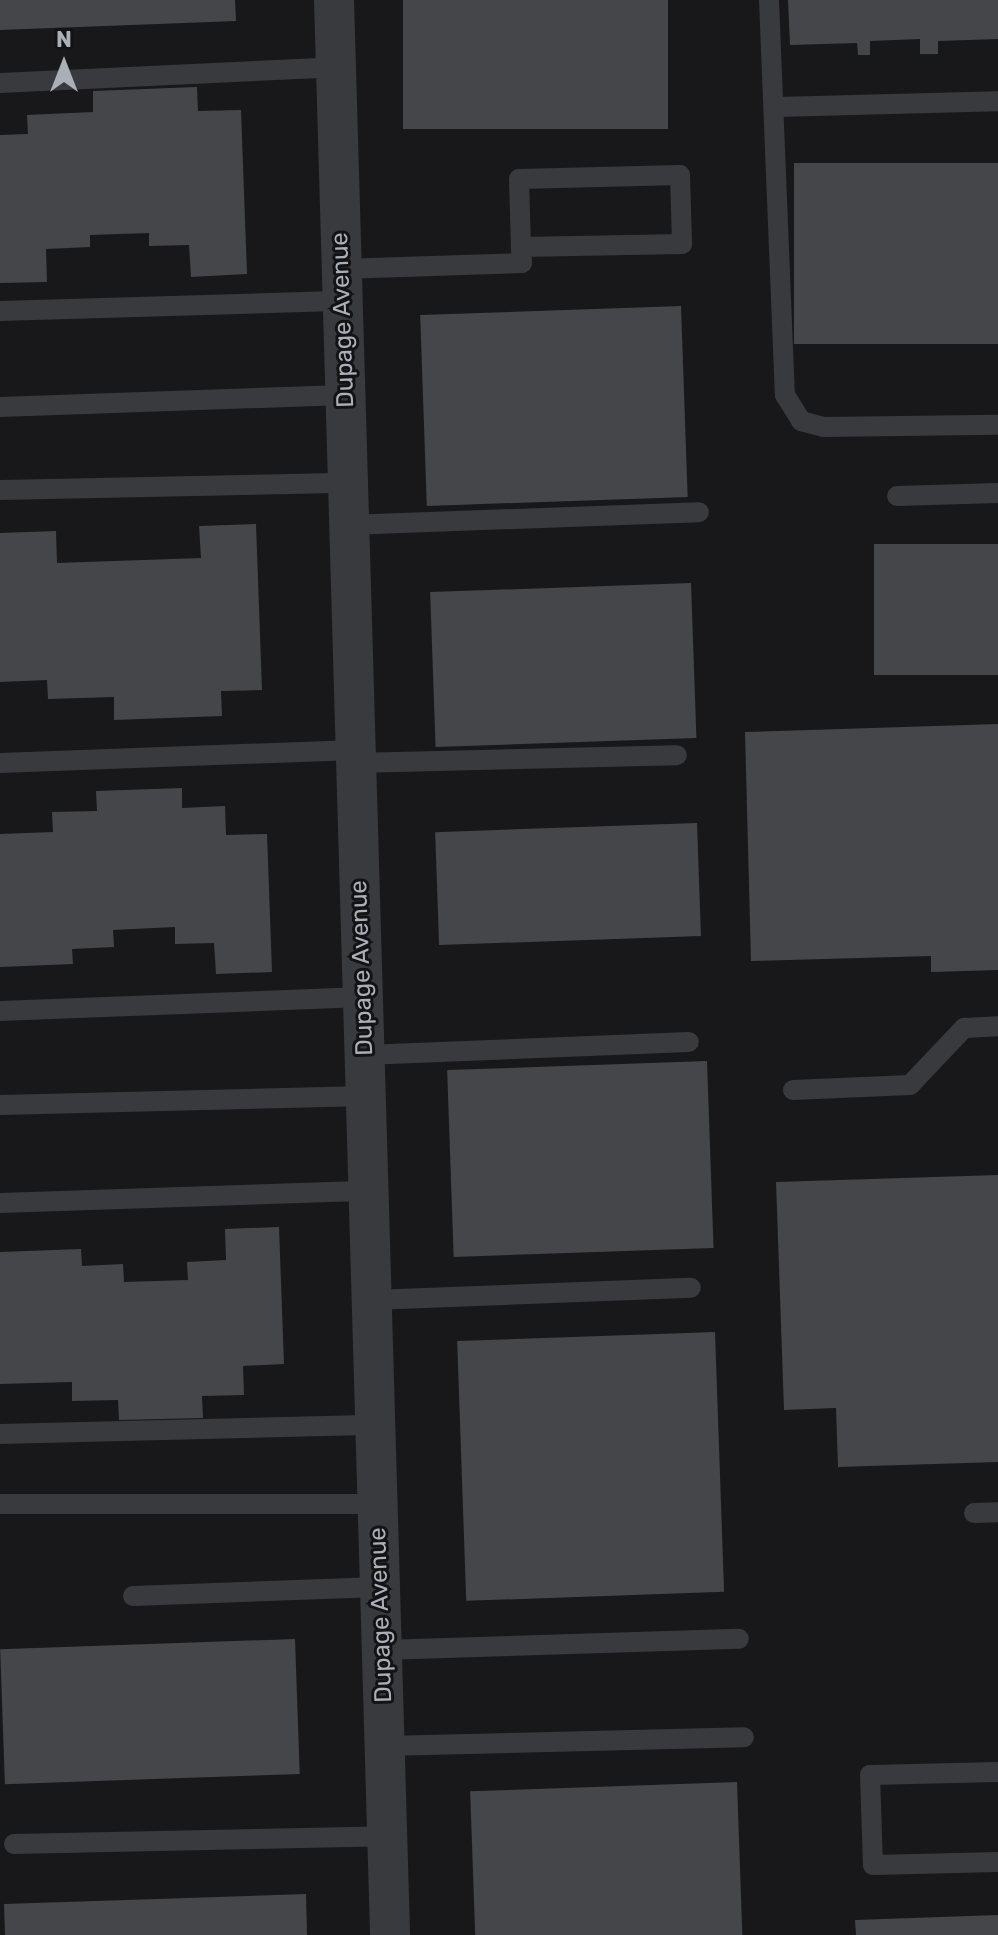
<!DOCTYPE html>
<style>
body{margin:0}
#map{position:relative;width:998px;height:1935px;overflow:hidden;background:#18181a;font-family:Rubik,sans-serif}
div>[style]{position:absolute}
.building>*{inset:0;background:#45464a;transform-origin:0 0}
.lane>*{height:20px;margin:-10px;padding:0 10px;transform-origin:10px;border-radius:10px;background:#393a3e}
.street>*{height:40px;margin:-20px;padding:0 20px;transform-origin:20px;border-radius:20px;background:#393a3e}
span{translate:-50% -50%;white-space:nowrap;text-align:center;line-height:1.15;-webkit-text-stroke:6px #131315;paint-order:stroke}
.street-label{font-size:24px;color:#abb0b8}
.north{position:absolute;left:24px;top:24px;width:80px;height:80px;-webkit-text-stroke:6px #131315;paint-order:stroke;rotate:0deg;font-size:22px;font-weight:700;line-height:32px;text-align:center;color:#abb0b8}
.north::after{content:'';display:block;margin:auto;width:28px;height:36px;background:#abb0b8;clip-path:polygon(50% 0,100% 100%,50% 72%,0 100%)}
</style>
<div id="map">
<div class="building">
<div style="clip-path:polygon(0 0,235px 0,236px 21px,0 30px)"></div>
<div style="left:403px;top:0;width:265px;height:129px"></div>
<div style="clip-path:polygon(788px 0,998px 0,998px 39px,938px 41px,938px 54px,920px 54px,920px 39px,870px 41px,870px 55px,858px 55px,857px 43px,790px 45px)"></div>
<div style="clip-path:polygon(197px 87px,198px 111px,241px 110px,247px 274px,191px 277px,189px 245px,149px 246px,149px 233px,90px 235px,90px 247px,46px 249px,47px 282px,0 283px,0 135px,28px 134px,27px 115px,93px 112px,93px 91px)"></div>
<div style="left:998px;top:163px;width:181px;height:204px;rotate:90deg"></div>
<div style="left:681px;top:306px;width:191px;height:261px;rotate:88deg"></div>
<div style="clip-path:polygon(256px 524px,262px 690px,221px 691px,222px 716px,114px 720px,114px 697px,48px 699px,47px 680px,0 682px,0 533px,56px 531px,57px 563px,201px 558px,199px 526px)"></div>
<div style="left:998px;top:544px;width:131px;height:124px;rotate:90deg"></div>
<div style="left:691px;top:583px;width:155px;height:261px;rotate:88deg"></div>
<div style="clip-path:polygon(998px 724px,998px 970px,931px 972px,931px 956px,751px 961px,745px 732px)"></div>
<div style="clip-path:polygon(182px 788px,182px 808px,225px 806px,226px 835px,267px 834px,272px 972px,216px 974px,214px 943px,175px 944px,175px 927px,113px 930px,114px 947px,72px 949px,73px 964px,0 967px,0 834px,53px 832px,52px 812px,97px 811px,96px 791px)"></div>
<div style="left:697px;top:823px;width:113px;height:262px;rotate:88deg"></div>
<div style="left:707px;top:1061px;width:187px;height:260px;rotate:88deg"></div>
<div style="clip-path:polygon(998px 1175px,998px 1462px,838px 1467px,836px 1408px,784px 1410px,776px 1182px)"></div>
<div style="clip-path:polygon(279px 1227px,284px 1364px,243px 1366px,244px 1395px,202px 1396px,203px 1418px,119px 1420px,118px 1400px,72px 1401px,72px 1382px,0 1384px,0 1252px,81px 1249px,82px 1266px,123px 1264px,124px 1282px,188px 1280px,187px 1262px,226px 1260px,225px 1229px)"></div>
<div style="left:715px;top:1332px;width:260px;height:258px;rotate:88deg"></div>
<div style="left:295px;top:1639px;width:135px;height:295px;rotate:88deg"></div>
<div style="left:737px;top:1782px;width:153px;height:267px;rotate:88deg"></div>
<div style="clip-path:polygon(306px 1894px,307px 1935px,5px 1935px,4px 1904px)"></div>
<div style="clip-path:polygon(998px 1915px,998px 1935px,856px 1935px,855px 1920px)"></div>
</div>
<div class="lane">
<div style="left:769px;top:0;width:395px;rotate:87.7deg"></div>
<div style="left:785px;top:395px;width:31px;rotate:58deg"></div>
<div style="left:801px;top:421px;width:23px;rotate:15deg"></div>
<div style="left:823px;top:427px;width:175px;rotate:-0.7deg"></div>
<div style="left:0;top:83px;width:336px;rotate:-2.7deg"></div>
<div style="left:776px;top:107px;width:222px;rotate:-1.5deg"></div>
<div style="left:341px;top:269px;width:181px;rotate:-1.9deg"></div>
<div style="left:522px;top:263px;width:16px;rotate:-94deg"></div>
<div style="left:521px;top:247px;width:68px;rotate:-91.7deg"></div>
<div style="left:519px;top:179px;width:161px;rotate:-1.4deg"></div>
<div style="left:680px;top:175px;width:69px;rotate:88.3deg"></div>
<div style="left:682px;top:244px;width:161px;rotate:178.9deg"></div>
<div style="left:0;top:311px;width:343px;rotate:-1.7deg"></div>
<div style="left:0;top:407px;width:345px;rotate:-2deg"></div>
<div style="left:0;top:490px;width:347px;rotate:-1.2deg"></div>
<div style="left:897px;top:496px;width:101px;rotate:-1.7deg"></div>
<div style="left:348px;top:525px;width:351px;rotate:-2.1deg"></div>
<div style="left:0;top:763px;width:355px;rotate:-2.1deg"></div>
<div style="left:355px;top:763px;width:322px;rotate:-1.4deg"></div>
<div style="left:0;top:1011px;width:363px;rotate:-2.2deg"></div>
<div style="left:364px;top:1055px;width:325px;rotate:-2.3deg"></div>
<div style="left:793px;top:1090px;width:117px;rotate:-2.4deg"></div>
<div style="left:910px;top:1085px;width:79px;rotate:-46.5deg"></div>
<div style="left:964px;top:1028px;width:34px;rotate:-3deg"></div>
<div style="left:0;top:1105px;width:366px;rotate:-1.4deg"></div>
<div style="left:0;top:1203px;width:368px;rotate:-1.9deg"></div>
<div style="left:372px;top:1300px;width:319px;rotate:-2.2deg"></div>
<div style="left:0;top:1434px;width:375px;rotate:-1.4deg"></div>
<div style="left:0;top:1504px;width:377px"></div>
<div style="left:974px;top:1513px;width:24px;rotate:-2deg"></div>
<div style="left:133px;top:1596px;width:247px;rotate:-2.1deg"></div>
<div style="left:382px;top:1650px;width:357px;rotate:-1.8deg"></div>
<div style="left:385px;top:1746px;width:359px;rotate:-1.4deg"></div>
<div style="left:998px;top:1772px;width:128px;rotate:178.7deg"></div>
<div style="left:870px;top:1775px;width:90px;rotate:88.1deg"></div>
<div style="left:873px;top:1865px;width:125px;rotate:-1.4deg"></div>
<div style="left:14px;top:1844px;width:373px;rotate:-1.2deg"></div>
</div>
<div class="street">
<div style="left:334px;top:0;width:1936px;rotate:88.34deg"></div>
</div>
<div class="street-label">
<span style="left:343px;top:320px;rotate:-92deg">Dupage Avenue</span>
<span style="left:362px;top:968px;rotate:-92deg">Dupage Avenue</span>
<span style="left:381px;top:1615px;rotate:-92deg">Dupage Avenue</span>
</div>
<div class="north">N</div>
</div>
